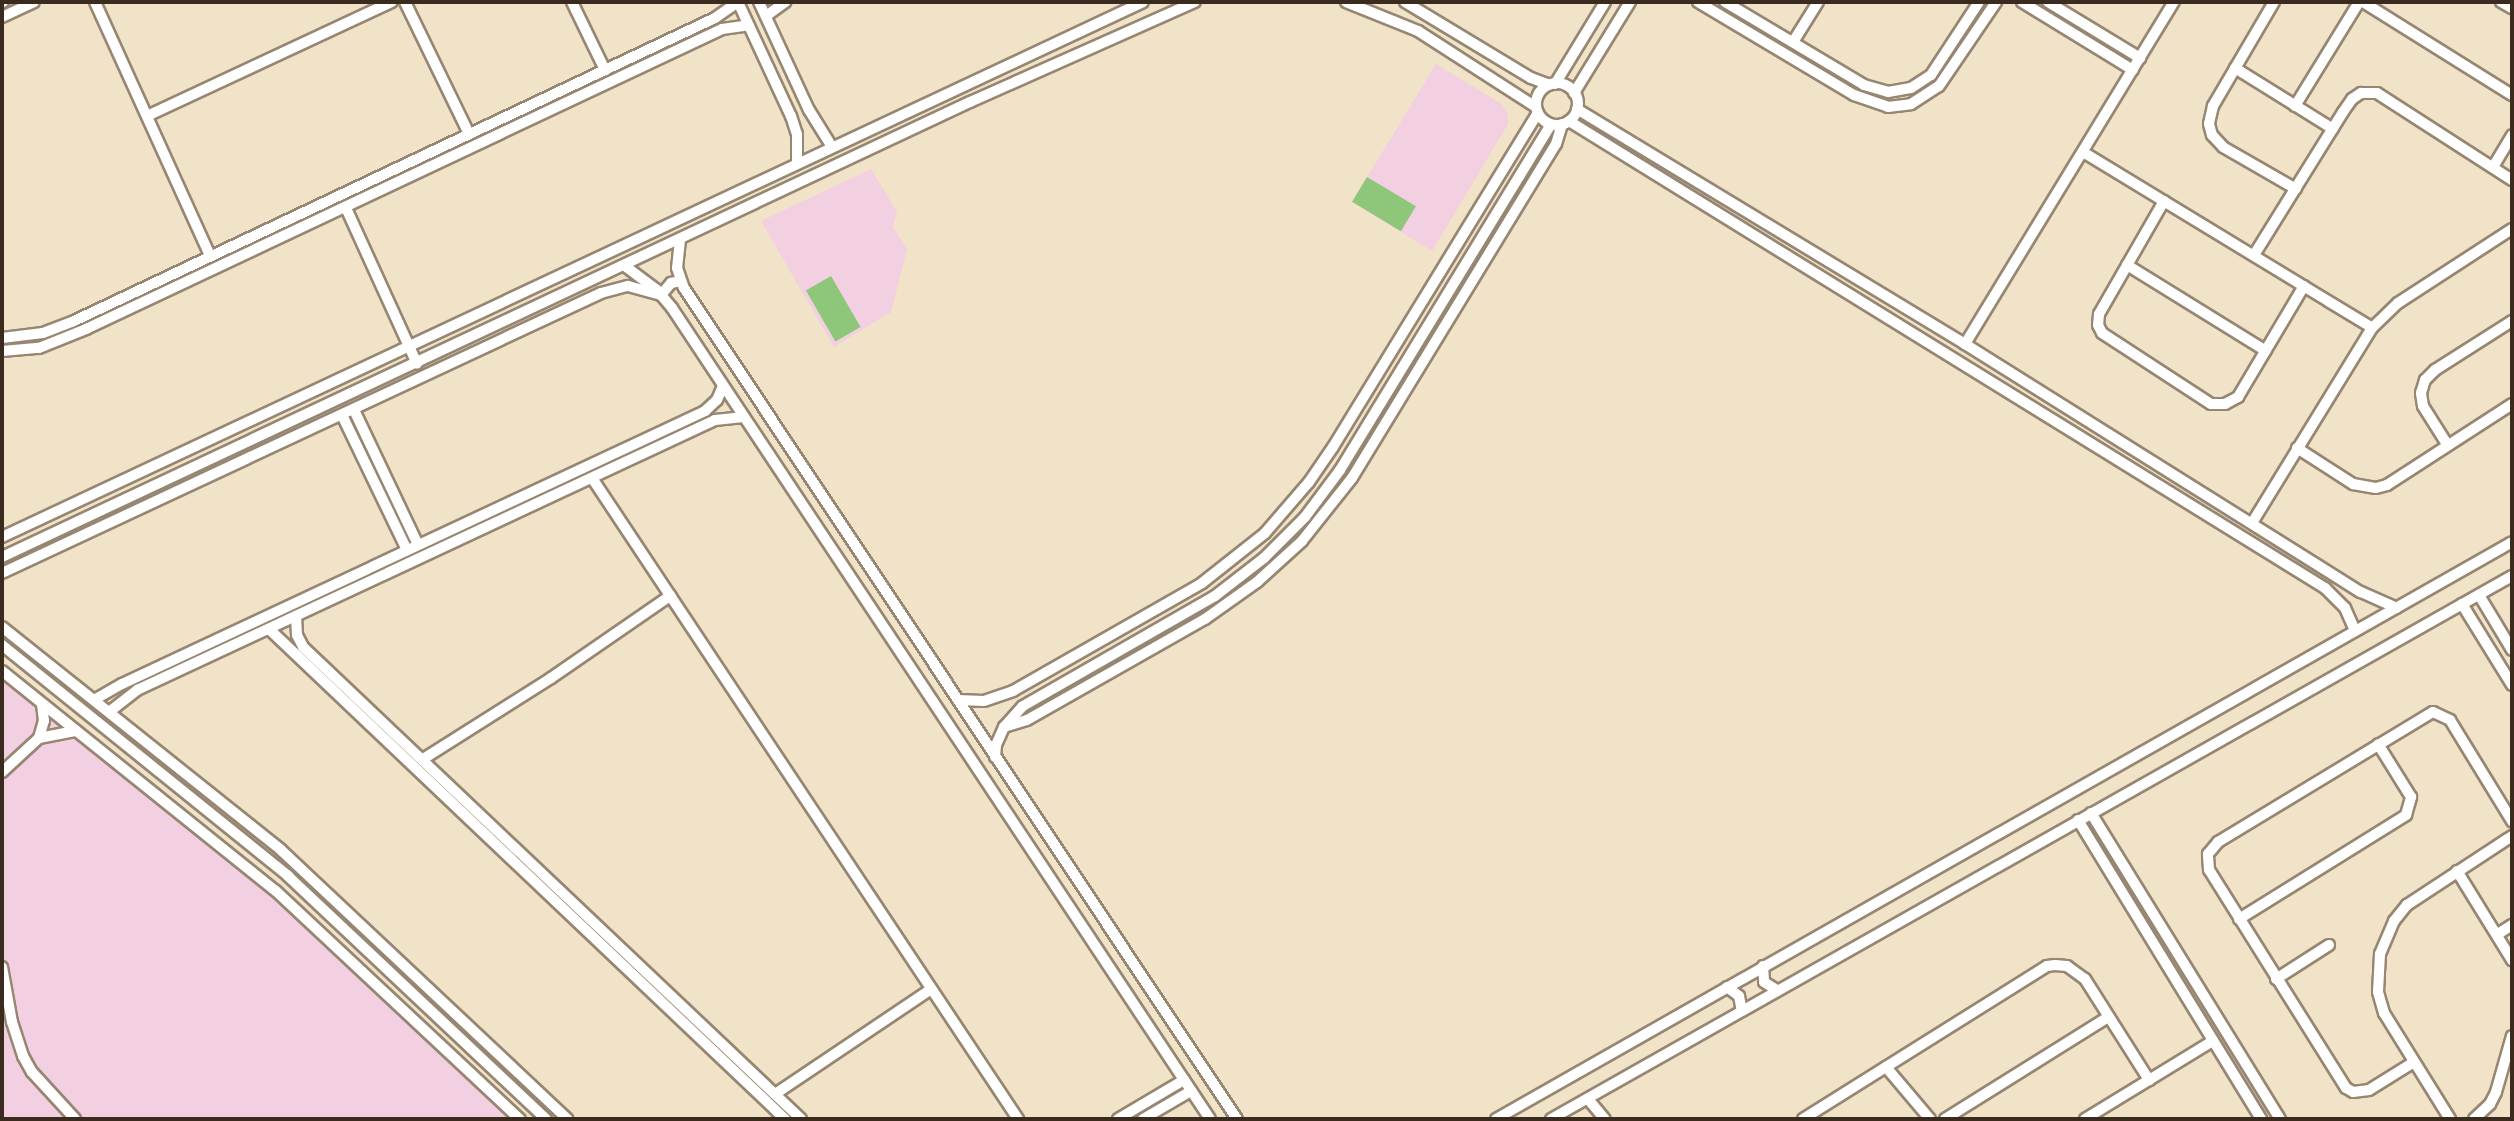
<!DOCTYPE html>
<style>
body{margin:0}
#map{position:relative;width:2514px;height:1121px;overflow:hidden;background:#f1e3c7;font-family:Cardo,serif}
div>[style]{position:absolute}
.built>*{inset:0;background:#f2cfe1}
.green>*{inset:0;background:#8ec67a;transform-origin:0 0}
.roads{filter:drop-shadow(2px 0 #968672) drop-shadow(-2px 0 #968672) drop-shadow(0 2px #968672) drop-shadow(0 -2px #968672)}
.minor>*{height:10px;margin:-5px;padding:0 5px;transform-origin:5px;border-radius:5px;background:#fff}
.minor>.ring{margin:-5px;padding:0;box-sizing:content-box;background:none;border:10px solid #fff;border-radius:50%}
span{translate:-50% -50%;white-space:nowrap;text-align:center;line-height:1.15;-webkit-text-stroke:7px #fdfcf7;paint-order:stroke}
.frame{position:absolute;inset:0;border:4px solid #3b2a1e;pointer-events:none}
</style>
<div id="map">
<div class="built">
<div style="clip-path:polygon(1436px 64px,1500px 103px,1507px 112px,1508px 124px,1432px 251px,1352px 202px)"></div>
<div style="clip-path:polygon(871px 169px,897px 212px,893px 227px,907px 249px,891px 312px,834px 347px,761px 221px)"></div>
<div style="clip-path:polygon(2px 664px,281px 888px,517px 1119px,2px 1119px)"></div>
</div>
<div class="green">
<div style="left:1367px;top:177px;width:57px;height:29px;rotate:31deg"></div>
<div style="left:831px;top:276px;width:59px;height:29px;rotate:60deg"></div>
</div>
<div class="roads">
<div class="minor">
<div style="left:2px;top:2px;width:1px"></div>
<div style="left:95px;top:2px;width:278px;rotate:65.6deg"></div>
<div style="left:405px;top:2px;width:147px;rotate:64.1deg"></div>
<div style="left:572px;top:2px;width:76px;rotate:64.1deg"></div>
<div style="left:738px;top:2px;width:126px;rotate:65.1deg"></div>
<div style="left:791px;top:116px;width:19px;rotate:72deg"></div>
<div style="left:797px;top:134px;width:29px;rotate:90deg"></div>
<div style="left:759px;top:2px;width:119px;rotate:65.2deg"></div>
<div style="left:809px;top:110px;width:44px;rotate:58.1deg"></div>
<div style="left:1346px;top:2px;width:78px;rotate:21.9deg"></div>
<div style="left:1418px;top:31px;width:140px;rotate:32.8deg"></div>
<div style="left:1405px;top:2px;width:147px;rotate:31.1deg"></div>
<div style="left:1531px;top:78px;width:20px;rotate:20deg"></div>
<div style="left:1698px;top:2px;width:182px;rotate:30.8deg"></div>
<div style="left:1854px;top:95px;width:36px;rotate:19deg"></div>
<div style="left:1888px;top:107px;width:23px;rotate:-7deg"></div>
<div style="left:1911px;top:104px;width:33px;rotate:-33deg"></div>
<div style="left:1939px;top:86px;width:102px;rotate:-55.8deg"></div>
<div style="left:1725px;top:2px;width:162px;rotate:30.8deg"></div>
<div style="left:1864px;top:85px;width:25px;rotate:16deg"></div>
<div style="left:1888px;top:92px;width:23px;rotate:-10deg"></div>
<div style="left:1911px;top:88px;width:24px;rotate:-33deg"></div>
<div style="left:1931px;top:75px;width:87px;rotate:-56.7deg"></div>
<div style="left:2022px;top:2px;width:130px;rotate:31.5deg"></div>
<div style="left:2048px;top:2px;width:108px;rotate:31.3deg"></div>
<div style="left:2274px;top:2px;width:121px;rotate:120.4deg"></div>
<div style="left:2213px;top:106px;width:18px;rotate:103deg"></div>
<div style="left:2209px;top:124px;width:11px;rotate:75deg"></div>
<div style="left:2212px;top:135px;width:16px;rotate:47deg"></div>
<div style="left:2223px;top:147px;width:84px;rotate:29.9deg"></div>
<div style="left:2363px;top:2px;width:176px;rotate:32deg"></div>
<div style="left:2501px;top:2px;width:13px;rotate:29deg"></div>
<div style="left:766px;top:16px;width:24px;rotate:-36deg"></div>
<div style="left:2px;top:17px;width:35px;rotate:-25deg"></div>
<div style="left:1793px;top:42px;width:47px;rotate:-58deg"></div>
<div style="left:2235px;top:68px;width:115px;rotate:31.9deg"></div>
<div class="ring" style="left:1536px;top:83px;width:32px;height:32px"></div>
<div style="left:1555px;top:84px;width:96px;rotate:-58.6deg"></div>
<div style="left:1574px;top:93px;width:107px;rotate:-58.4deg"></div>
<div style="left:2295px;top:106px;width:122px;rotate:-58.4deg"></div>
<div style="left:1577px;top:109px;width:454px;rotate:31.2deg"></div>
<div style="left:1965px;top:344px;width:467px;rotate:32.1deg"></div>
<div style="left:2361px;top:592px;width:39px;rotate:24deg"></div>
<div style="left:147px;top:116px;width:270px;rotate:-25deg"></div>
<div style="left:1569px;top:121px;width:889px;rotate:31.7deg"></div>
<div style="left:2325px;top:588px;width:28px;rotate:45deg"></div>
<div style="left:2345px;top:608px;width:24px;rotate:66deg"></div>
<div style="left:2083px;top:152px;width:338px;rotate:31.3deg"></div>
<div style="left:2493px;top:167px;width:37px;rotate:-59deg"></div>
<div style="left:2164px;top:201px;width:130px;rotate:119.9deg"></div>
<div style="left:2099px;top:314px;width:11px;rotate:95deg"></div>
<div style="left:2098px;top:325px;width:9px;rotate:63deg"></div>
<div style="left:2102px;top:333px;width:130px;rotate:33.1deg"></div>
<div style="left:2211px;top:404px;width:14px"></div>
<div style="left:2225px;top:404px;width:15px;rotate:-28deg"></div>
<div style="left:2238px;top:397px;width:129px;rotate:-59.3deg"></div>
<div style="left:346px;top:208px;width:171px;rotate:65.5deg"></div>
<div style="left:680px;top:240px;width:28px;rotate:96deg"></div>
<div style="left:677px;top:268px;width:21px;rotate:71deg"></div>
<div style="left:684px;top:288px;width:998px;rotate:56.36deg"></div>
<div style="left:2254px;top:255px;width:168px;rotate:-58.1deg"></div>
<div style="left:2343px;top:112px;width:16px;rotate:-55deg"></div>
<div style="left:2352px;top:99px;width:11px;rotate:-34deg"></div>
<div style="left:2361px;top:93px;width:16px"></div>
<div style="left:2377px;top:93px;width:161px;rotate:32.8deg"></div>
<div style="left:2127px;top:265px;width:163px;rotate:31.7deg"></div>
<div style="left:625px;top:266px;width:40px;rotate:37deg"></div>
<div style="left:657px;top:290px;width:23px;rotate:50deg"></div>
<div style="left:672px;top:308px;width:973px;rotate:56.44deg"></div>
<div style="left:2px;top:338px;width:41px;rotate:-7deg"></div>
<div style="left:43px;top:333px;width:33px;rotate:-21deg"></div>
<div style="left:74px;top:321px;width:709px;rotate:-25.3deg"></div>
<div style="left:715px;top:18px;width:28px;rotate:-35deg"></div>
<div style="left:1965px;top:344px;width:401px;rotate:-58.6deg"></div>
<div style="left:2px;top:351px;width:37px;rotate:-5deg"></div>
<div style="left:39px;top:348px;width:51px;rotate:-22deg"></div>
<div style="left:86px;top:329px;width:703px;rotate:-25.25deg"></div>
<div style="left:722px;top:29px;width:27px;rotate:-8deg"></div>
<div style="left:354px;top:410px;width:149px;rotate:64.6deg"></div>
<div style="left:342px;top:415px;width:150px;rotate:64.3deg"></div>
<div style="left:2447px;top:444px;width:45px;rotate:-122.3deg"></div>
<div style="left:2423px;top:406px;width:13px;rotate:-99deg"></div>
<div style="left:2421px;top:393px;width:14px;rotate:-73deg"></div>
<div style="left:2425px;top:380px;width:14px;rotate:-45deg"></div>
<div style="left:2435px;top:370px;width:91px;rotate:-32.5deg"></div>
<div style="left:2297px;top:448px;width:67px;rotate:32.7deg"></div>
<div style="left:2353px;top:484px;width:23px;rotate:10deg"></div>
<div style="left:2376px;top:488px;width:11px;rotate:-15deg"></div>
<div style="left:2387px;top:485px;width:149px;rotate:-32.9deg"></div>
<div style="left:592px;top:478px;width:770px;rotate:56.39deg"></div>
<div style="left:2252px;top:523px;width:229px;rotate:-58.4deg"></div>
<div style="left:2372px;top:328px;width:36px;rotate:-44deg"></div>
<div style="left:2398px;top:303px;width:136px;rotate:-33deg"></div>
<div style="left:2px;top:537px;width:1260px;rotate:-25.12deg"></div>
<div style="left:2px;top:557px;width:1070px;rotate:-25.18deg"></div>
<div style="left:970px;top:102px;width:246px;rotate:-24deg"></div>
<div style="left:2px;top:573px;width:661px;rotate:-25.05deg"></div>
<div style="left:601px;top:293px;width:28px;rotate:-15deg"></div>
<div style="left:628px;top:286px;width:34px;rotate:15deg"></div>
<div style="left:661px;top:295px;width:16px;rotate:-50deg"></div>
<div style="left:671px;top:283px;width:10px;rotate:-11deg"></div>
<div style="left:2479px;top:595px;width:64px;rotate:59deg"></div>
<div style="left:2462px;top:604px;width:95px;rotate:58.3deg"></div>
<div style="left:296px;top:616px;width:19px;rotate:87deg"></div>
<div style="left:297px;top:635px;width:13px;rotate:63deg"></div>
<div style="left:303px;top:647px;width:686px;rotate:43.46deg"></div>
<div style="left:2px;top:627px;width:357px;rotate:38.6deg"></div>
<div style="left:281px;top:850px;width:393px;rotate:43.2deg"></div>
<div style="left:269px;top:629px;width:712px;rotate:43.52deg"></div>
<div style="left:2px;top:645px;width:368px;rotate:38.9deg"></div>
<div style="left:288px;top:876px;width:354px;rotate:43.3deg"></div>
<div style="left:2px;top:671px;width:351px;rotate:38.8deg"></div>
<div style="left:276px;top:891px;width:334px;rotate:43.1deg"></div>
<div style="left:94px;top:700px;width:32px;rotate:-30deg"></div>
<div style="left:122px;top:684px;width:644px;rotate:-25.09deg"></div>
<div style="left:705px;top:411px;width:16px;rotate:-43deg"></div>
<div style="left:717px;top:400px;width:15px;rotate:-67deg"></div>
<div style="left:958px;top:700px;width:26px;rotate:2deg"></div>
<div style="left:984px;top:701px;width:31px;rotate:-19deg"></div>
<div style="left:1013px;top:691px;width:218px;rotate:-29.7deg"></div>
<div style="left:1202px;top:583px;width:80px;rotate:-38.4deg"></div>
<div style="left:1265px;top:533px;width:67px;rotate:-49.2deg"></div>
<div style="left:1309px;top:482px;width:42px;rotate:-55.6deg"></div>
<div style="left:1333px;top:447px;width:392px;rotate:-58.5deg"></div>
<div style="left:109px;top:712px;width:36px;rotate:-38deg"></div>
<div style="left:137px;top:690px;width:638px;rotate:-25.04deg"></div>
<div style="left:715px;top:420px;width:29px;rotate:-6deg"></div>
<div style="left:1004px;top:727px;width:24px;rotate:-17deg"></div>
<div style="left:1027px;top:720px;width:205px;rotate:-29.6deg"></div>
<div style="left:1205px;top:619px;width:64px;rotate:-35.4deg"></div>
<div style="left:1257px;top:582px;width:61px;rotate:-42.3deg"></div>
<div style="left:1302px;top:541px;width:80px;rotate:-51.6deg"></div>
<div style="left:1352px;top:478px;width:391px;rotate:-58.6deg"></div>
<div style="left:1556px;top:144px;width:21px;rotate:-73deg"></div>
<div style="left:39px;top:738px;width:18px;rotate:-74deg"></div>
<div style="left:44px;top:721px;width:17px;rotate:-97deg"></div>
<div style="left:995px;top:757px;width:12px;rotate:-85deg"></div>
<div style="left:996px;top:745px;width:20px;rotate:-66deg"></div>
<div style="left:1004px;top:727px;width:28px;rotate:-48deg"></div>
<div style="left:1023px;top:706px;width:221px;rotate:-29.8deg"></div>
<div style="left:1215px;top:596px;width:62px;rotate:-37.8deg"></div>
<div style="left:1264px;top:558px;width:58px;rotate:-45deg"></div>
<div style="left:1305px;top:517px;width:59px;rotate:-53.3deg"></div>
<div style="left:1340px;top:470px;width:404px;rotate:-58.6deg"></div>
<div style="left:423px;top:759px;width:151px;rotate:-32.3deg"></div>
<div style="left:551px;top:678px;width:145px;rotate:-34.6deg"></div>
<div style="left:2px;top:772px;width:50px;rotate:-42.6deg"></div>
<div style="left:39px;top:738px;width:38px;rotate:-11deg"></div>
<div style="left:2091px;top:813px;width:360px;rotate:58.3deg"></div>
<div style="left:2078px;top:820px;width:351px;rotate:58.5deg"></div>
<div style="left:2457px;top:871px;width:105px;rotate:58.3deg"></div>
<div style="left:2239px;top:919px;width:197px;rotate:-31.9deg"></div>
<div style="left:2406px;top:815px;width:19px;rotate:-74deg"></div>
<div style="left:2411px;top:797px;width:62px;rotate:-121.9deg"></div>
<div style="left:2498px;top:934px;width:17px;rotate:-33deg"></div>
<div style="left:1763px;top:966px;width:16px;rotate:86deg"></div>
<div style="left:1764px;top:982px;width:15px;rotate:32deg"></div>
<div style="left:2px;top:967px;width:56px;rotate:79.7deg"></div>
<div style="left:12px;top:1022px;width:36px;rotate:72deg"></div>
<div style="left:23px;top:1056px;width:18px;rotate:61deg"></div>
<div style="left:32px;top:1072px;width:64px;rotate:47.5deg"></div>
<div style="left:2276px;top:979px;width:63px;rotate:-32.7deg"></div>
<div style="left:1727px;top:987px;width:15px;rotate:37deg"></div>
<div style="left:1739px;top:996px;width:15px;rotate:79deg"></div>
<div style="left:2414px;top:1062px;width:53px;rotate:148.1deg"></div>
<div style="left:2369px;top:1090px;width:16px;rotate:173deg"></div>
<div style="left:2353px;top:1092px;width:8px;rotate:-150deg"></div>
<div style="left:2346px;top:1088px;width:257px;rotate:-122.1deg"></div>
<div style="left:2209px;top:870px;width:16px;rotate:-94deg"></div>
<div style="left:2208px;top:854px;width:16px;rotate:-50deg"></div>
<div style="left:2218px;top:842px;width:251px;rotate:-31.2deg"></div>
<div style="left:2433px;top:712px;width:19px;rotate:25deg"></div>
<div style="left:2450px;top:720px;width:119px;rotate:58.5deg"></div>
<div style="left:1886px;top:1067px;width:68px;rotate:49.8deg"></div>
<div style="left:775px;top:1094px;width:188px;rotate:-33.9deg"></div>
<div style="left:1588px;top:1099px;width:26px;rotate:50deg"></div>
<div style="left:1118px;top:1119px;width:77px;rotate:-30.6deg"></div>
<div style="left:1143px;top:1119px;width:56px;rotate:-30.3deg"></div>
<div style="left:1496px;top:1119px;width:1168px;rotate:-29.59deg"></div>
<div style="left:1551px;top:1119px;width:1104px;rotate:-29.47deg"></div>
<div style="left:1803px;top:1119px;width:288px;rotate:-32.1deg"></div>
<div style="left:2047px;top:966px;width:8px;rotate:-7deg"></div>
<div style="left:2055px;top:965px;width:12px;rotate:5deg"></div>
<div style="left:2067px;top:966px;width:22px;rotate:36deg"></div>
<div style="left:2085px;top:979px;width:120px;rotate:57.6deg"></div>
<div style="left:1945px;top:1119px;width:192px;rotate:-32deg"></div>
<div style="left:2085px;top:1119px;width:150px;rotate:-31.4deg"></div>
<div style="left:2450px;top:1119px;width:125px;rotate:-121.9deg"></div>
<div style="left:2384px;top:1013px;width:22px;rotate:-106deg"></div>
<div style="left:2378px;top:992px;width:38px;rotate:-87deg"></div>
<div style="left:2380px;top:954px;width:36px;rotate:-67deg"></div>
<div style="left:2394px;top:921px;width:21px;rotate:-51deg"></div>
<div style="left:2407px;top:905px;width:126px;rotate:-33.3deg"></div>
<div style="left:2474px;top:1119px;width:22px;rotate:-43deg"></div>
<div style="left:2490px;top:1104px;width:13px;rotate:-63deg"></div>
<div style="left:2496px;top:1092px;width:58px;rotate:-74.1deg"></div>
</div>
</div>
<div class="frame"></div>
</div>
